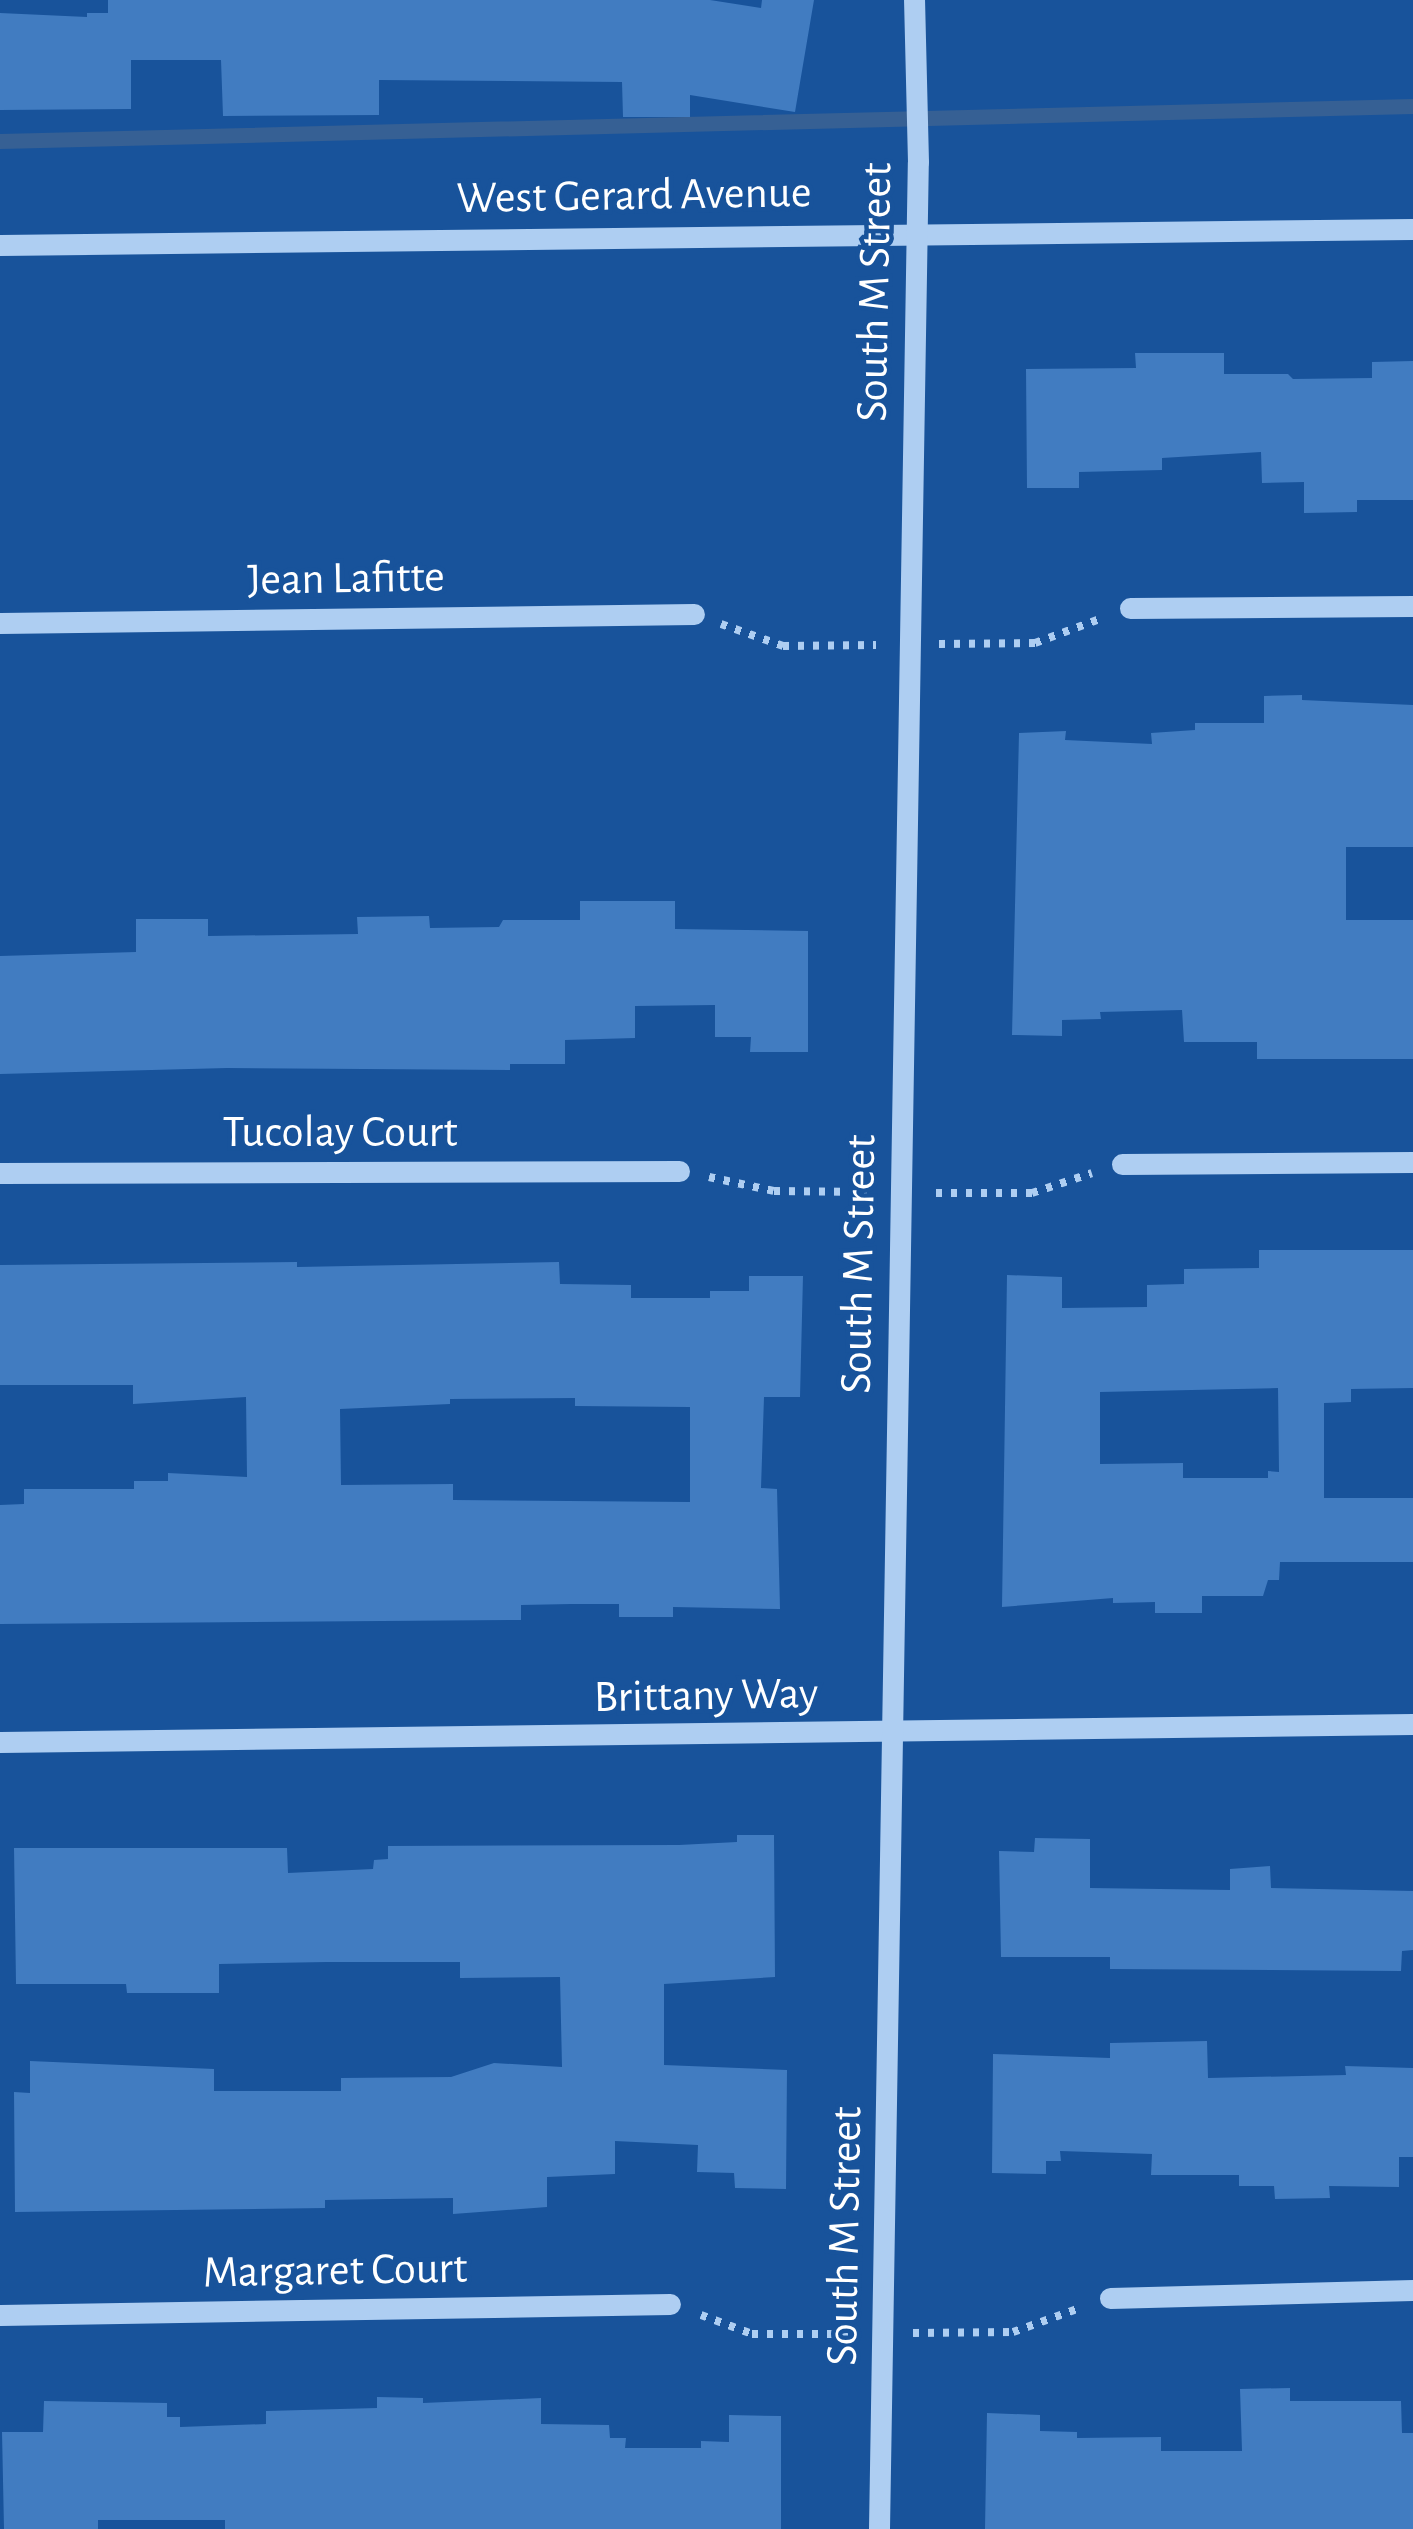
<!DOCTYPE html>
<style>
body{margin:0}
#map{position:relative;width:1413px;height:2529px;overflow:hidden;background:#18539b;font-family:"Alegreya Sans",sans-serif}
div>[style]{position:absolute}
.stream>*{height:15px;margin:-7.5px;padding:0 7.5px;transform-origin:7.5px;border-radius:7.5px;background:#366094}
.building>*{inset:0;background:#417cc1}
.path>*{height:8px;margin-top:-4px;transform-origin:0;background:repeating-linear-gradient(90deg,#aecef2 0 6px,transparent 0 15px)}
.minor>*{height:21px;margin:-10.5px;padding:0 10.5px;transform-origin:10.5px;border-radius:10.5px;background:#aecef2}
span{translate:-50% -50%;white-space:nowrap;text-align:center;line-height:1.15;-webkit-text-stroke:9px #18539b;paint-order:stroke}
.street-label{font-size:45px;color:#fff}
</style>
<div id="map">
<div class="stream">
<div style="left:0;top:141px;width:1413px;rotate:-1.42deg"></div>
</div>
<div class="building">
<div style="clip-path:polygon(108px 0,710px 0,761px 8px,762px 0,814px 0,795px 112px,690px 95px,690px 117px,623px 117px,622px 82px,379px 80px,379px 115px,223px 116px,221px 60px,131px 60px,131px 109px,0 110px,0 13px,87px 17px,87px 13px,108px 13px)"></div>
<div style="clip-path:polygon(1135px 353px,1224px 353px,1224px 374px,1288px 374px,1293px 379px,1372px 378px,1372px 362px,1413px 361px,1413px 500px,1357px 500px,1357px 512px,1304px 513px,1304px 482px,1262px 483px,1261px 452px,1162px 458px,1162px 470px,1079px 472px,1079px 488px,1027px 488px,1026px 369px,1136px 368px)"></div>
<div style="clip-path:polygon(1302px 695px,1302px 700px,1413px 705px,1413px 847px,1346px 847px,1346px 920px,1413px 920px,1413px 1059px,1257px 1059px,1257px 1042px,1184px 1042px,1182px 1010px,1100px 1012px,1101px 1019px,1062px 1020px,1062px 1036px,1012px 1035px,1019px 733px,1066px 731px,1065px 740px,1152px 744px,1151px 733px,1195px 730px,1195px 723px,1264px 723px,1264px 696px)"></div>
<div style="clip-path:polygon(580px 901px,675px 901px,675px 929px,808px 931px,808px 1052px,750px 1052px,751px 1037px,715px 1037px,715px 1005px,635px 1006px,635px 1038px,565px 1040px,565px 1064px,510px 1064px,510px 1070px,227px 1068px,0 1074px,0 956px,136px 952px,136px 919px,208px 919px,208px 936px,358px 934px,357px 917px,429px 916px,430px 928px,499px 927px,503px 920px,580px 920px)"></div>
<div style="clip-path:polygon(evenodd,1259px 1250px,1413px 1250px,1413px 1388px,1351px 1389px,1351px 1402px,1324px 1403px,1324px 1498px,1413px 1498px,1413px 1562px,1280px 1562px,1279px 1580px,1268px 1580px,1263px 1596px,1202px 1596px,1202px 1613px,1155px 1613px,1155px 1602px,1113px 1603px,1113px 1598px,1002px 1607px,1007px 1275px,1062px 1277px,1062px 1308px,1147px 1307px,1147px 1285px,1184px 1284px,1184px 1269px,1259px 1268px,1259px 1250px,1278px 1388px,1279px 1472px,1268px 1471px,1268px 1478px,1183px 1478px,1183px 1463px,1100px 1464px,1100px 1392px,1278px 1388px)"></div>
<div style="clip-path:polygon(evenodd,297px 1262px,297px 1267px,559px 1262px,560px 1284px,631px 1285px,631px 1298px,710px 1298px,710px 1291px,749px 1291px,749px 1276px,803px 1276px,800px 1397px,764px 1397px,761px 1488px,777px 1489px,780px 1609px,673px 1607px,673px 1617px,619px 1617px,619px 1604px,571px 1604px,521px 1605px,521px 1620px,0 1624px,0 1505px,24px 1504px,24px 1489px,134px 1489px,134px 1481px,168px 1481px,168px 1473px,247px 1477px,246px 1397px,133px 1404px,133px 1385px,0 1385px,0 1265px,297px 1262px,575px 1398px,575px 1406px,690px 1407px,690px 1502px,453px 1500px,453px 1484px,341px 1485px,340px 1409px,450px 1404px,450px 1399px,575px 1398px)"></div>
<div style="clip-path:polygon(737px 1835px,774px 1835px,775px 1977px,664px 1984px,664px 2065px,787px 2070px,786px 2189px,735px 2188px,734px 2173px,697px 2172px,698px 2145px,615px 2141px,615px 2174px,547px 2177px,547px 2207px,453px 2214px,453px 2198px,325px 2200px,325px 2208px,15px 2212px,14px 2092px,30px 2093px,30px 2061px,214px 2069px,214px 2091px,341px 2091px,341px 2078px,451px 2077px,494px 2063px,562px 2067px,560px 1977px,460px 1978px,460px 1962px,327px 1962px,219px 1964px,219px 1993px,127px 1993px,126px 1984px,16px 1984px,14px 1848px,287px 1848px,288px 1873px,373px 1869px,374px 1860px,388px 1859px,388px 1846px,679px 1845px,737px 1842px)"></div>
<div style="clip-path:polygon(1035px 1838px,1090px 1839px,1090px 1888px,1230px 1890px,1230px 1869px,1270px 1866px,1271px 1888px,1413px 1891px,1413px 1950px,1402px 1951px,1401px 1971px,1110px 1969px,1110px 1957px,1001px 1957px,999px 1851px,1034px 1852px)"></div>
<div style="clip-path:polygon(1207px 2041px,1208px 2078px,1346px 2075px,1345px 2066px,1413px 2068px,1413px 2157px,1399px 2157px,1399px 2187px,1329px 2186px,1330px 2198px,1275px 2199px,1274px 2186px,1239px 2186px,1239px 2175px,1151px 2175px,1152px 2154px,1060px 2151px,1061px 2161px,1046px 2161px,1046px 2174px,992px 2173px,993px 2054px,1110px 2058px,1110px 2043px)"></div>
<div style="clip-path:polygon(1290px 2388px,1290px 2401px,1401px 2401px,1402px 2433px,1413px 2433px,1413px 2529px,985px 2529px,987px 2413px,1040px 2415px,1040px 2431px,1077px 2432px,1077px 2438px,1161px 2437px,1161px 2451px,1242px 2451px,1240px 2389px)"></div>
<div style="clip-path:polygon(377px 2397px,423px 2398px,423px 2403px,541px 2398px,541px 2424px,609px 2425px,610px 2438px,626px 2438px,625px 2448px,701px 2448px,701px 2441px,729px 2442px,729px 2415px,781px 2416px,781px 2529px,225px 2529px,225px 2520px,98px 2520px,98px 2529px,4px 2529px,2px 2432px,43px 2432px,44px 2401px,167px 2403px,167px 2417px,180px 2417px,180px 2427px,266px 2424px,266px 2411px,377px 2408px)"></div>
</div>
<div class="path">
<div style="left:721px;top:624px;width:66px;rotate:19.5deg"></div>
<div style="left:783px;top:646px;width:93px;rotate:-0.6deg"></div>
<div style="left:939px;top:644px;width:96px;rotate:-0.6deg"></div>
<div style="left:1035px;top:643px;width:69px;rotate:-20.3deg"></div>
<div style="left:709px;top:1177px;width:66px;rotate:12.2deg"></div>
<div style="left:774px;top:1191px;width:93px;rotate:0.6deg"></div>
<div style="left:936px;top:1193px;width:96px"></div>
<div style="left:1032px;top:1193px;width:63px;rotate:-18.4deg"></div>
<div style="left:701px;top:2315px;width:54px;rotate:20.4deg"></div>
<div style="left:752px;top:2334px;width:98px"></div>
<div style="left:913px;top:2333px;width:100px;rotate:-0.6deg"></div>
<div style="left:1013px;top:2332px;width:71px;rotate:-19.7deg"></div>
</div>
<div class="minor">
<div style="left:0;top:245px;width:1413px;rotate:-0.65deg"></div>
<div style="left:1130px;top:608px;width:283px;rotate:-0.4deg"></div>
<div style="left:0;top:623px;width:694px;rotate:-0.74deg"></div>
<div style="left:1122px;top:1164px;width:291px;rotate:-0.4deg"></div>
<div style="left:0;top:1173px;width:679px;rotate:-0.17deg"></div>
<div style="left:0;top:1742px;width:1413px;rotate:-0.73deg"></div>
<div style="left:1110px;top:2298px;width:303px;rotate:-1.5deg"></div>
<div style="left:0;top:2315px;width:670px;rotate:-0.94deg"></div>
<div style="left:879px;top:2529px;width:2367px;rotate:-89.06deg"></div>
<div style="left:918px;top:162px;width:162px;rotate:-91.4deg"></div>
</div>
<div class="street-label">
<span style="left:634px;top:196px;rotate:-1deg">West Gerard Avenue</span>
<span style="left:875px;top:292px;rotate:-89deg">South M Street</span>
<span style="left:346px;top:579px;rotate:-1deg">Jean Lafitte</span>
<span style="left:340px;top:1133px">Tucolay Court</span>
<span style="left:859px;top:1264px;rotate:-89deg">South M Street</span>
<span style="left:706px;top:1696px;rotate:-1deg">Brittany Way</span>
<span style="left:845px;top:2236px;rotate:-89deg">South M Street</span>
<span style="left:335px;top:2271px;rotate:-1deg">Margaret Court</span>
</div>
</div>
